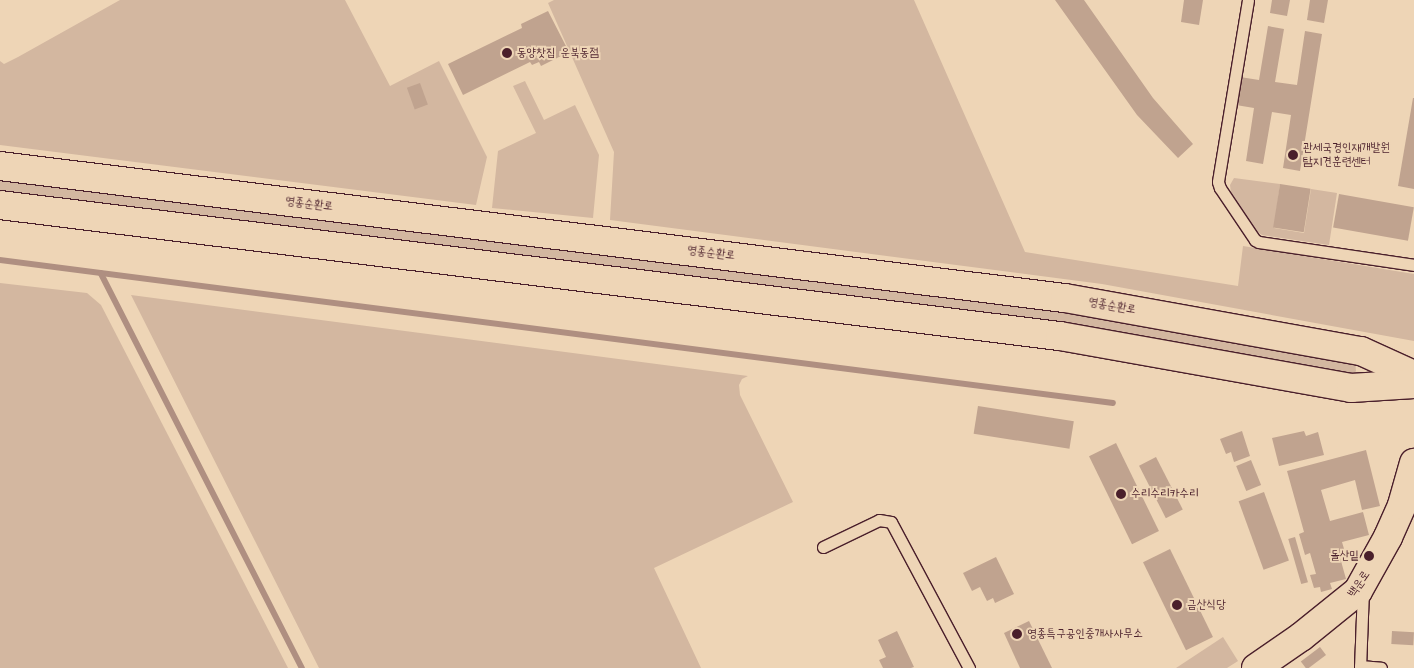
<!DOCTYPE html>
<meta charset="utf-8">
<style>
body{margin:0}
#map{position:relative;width:1414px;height:668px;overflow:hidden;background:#eed5b6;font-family:Kalam,"Poor Story",sans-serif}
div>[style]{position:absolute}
.green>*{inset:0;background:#d3b7a0}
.stream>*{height:5.5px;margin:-2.75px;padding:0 2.75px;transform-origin:2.75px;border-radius:2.75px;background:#af8f81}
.building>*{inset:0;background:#c0a38f;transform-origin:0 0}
.roads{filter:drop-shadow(1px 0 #4a1f2b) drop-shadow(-1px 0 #4a1f2b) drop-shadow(0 1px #4a1f2b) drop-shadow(0 -1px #4a1f2b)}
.service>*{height:11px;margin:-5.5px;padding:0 5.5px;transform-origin:5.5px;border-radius:5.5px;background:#eed5b6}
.tertiary>*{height:28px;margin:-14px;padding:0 14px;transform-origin:14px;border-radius:14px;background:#eed5b6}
.secondary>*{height:28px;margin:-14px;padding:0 14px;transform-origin:14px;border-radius:14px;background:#eed5b6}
.dots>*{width:14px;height:14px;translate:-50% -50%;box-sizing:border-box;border:2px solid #eed5b6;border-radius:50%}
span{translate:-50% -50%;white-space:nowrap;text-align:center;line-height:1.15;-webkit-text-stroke:4px #eed5b6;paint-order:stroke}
.poi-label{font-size:12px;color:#4a1f2b}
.left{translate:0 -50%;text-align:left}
.right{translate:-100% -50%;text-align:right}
.street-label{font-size:12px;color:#4a1f2b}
</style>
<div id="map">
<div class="green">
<div style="clip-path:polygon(120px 0,345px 0,390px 86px,439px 61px,487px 157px,476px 205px,0 145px,0 61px,4px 64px,18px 57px)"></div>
<div style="clip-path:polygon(554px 0,914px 0,1025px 252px,1238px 286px,1243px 246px,1414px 274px,1414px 341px,1102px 284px,610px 220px,614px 152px,548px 3px)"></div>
<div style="clip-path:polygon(525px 81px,544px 120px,575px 105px,599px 155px,593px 218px,492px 208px,498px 151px,536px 133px,513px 86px)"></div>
<div style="clip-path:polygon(0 175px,1043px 305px,1355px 361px,1356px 371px,1353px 375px,0 197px)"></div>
<div style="clip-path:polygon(1234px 178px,1280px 184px,1274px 228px,1304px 233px,1311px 189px,1337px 193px,1329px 245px,1262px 235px,1256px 231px,1231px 193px,1230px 185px)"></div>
<div style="clip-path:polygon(0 283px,87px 293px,101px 305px,288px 668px,0 668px)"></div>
<div style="clip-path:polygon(131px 295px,748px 376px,742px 379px,739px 385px,740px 395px,793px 502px,654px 568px,701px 668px,319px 668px)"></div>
<div style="clip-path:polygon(1223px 637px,1238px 661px,1227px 668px,1176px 668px)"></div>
</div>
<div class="stream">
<div style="left:0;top:260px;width:1122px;rotate:7.32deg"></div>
<div style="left:101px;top:273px;width:443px;rotate:63deg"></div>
</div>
<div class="building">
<div style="clip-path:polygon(1055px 0,1084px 0,1153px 98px,1193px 144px,1178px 158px,1137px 115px)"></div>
<div style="clip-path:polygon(1184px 0,1203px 0,1199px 25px,1181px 22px)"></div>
<div style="clip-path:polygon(1272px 0,1290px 0,1287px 16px,1270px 13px)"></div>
<div style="clip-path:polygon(1310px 0,1328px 0,1324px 23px,1307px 20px)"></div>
<div style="clip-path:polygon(548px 11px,569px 52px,541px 66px,539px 62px,532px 65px,530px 62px,463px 95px,448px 64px,522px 28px,521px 24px)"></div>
<div style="clip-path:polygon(1268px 26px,1284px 29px,1275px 82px,1297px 85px,1305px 31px,1322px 34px,1300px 171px,1283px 168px,1291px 115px,1272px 112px,1263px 164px,1246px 161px,1254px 108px,1236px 105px,1240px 77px,1259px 80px)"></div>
<div style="left:420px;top:83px;width:23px;height:14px;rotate:70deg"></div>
<div style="clip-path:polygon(1413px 98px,1414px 98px,1414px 189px,1398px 186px)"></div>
<div style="left:1280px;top:184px;width:31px;height:44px;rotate:9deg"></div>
<div style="left:1339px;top:194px;width:76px;height:34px;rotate:10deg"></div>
<div style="left:978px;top:406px;width:97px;height:28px;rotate:9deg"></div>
<div style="clip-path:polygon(1242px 431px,1250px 456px,1234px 462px,1231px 452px,1226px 454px,1220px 439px)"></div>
<div style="clip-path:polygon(1304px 431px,1306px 436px,1318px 432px,1324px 455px,1279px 466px,1272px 438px)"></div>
<div style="left:1116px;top:443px;width:98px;height:30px;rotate:64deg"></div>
<div style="clip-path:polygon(1366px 450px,1380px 506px,1362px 510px,1355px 480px,1321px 490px,1330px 521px,1363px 512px,1369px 535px,1342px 542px,1347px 559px,1341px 561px,1346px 579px,1330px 583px,1332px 589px,1321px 592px,1320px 587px,1314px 588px,1310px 575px,1316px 574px,1310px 553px,1305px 555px,1299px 534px,1304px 532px,1287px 471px)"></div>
<div style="left:1156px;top:457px;width:59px;height:19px;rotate:63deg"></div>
<div style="left:1251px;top:460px;width:27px;height:16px;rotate:68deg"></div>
<div style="left:1264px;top:492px;width:73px;height:27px;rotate:70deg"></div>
<div style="left:1295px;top:537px;width:47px;height:7px;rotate:74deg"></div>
<div style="left:1170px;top:549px;width:98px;height:30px;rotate:64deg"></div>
<div style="clip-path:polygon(996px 557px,1014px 594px,995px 603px,993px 598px,987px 601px,980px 587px,972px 591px,963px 573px)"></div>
<div style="clip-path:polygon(1029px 621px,1052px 668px,1020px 668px,1004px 633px)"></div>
<div style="clip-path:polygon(897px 631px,914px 667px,911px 668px,883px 668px,879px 660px,886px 657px,878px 640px)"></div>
<div style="left:1392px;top:631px;width:22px;height:13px;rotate:3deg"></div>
<div style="left:1320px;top:647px;width:10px;height:24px;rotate:53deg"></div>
</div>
<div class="roads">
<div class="service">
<div style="left:1248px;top:0;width:184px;rotate:99.4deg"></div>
<div style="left:1218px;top:182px;width:6px;rotate:72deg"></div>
<div style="left:1220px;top:188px;width:63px;rotate:56.1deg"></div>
<div style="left:1255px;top:240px;width:4px;rotate:27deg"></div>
<div style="left:1259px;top:242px;width:157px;rotate:8.4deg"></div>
<div style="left:823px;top:547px;width:62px;rotate:-25.7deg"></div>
<div style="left:879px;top:520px;width:12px;rotate:9deg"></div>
<div style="left:891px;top:522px;width:166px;rotate:61.9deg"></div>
<div style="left:1360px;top:666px;width:21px;rotate:5deg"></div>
<div style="left:1360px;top:668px;width:78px;rotate:-87.8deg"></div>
</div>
<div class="tertiary">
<div style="left:1256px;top:668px;width:55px;rotate:-34.6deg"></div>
<div style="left:1301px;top:637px;width:73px;rotate:-38.9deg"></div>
<div style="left:1358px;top:591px;width:62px;rotate:-60.9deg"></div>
<div style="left:1388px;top:537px;width:35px;rotate:-66deg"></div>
<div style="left:1402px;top:505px;width:44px;rotate:-74.1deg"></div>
</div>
<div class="secondary">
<div style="left:0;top:166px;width:1073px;rotate:7.07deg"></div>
<div style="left:1065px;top:298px;width:301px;rotate:10.2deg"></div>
<div style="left:1361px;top:351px;width:58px;rotate:24.4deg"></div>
<div style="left:0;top:205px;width:1068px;rotate:7.05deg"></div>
<div style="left:1060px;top:336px;width:296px;rotate:10.1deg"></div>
<div style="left:1351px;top:388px;width:63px;rotate:-3.6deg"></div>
</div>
</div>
<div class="dots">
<div style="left:507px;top:53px;background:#4a1f2b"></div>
<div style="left:1293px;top:155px;background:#4a1f2b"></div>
<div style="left:1121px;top:494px;background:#4a1f2b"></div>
<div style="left:1369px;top:556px;background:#4a1f2b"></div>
<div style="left:1177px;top:605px;background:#4a1f2b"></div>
<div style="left:1017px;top:634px;background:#4a1f2b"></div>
</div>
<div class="poi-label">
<span class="left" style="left:517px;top:53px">동양찻집 운북동점</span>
<span class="left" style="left:1303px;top:155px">관세국경인재개발원<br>탐지견훈련센터</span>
<span class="left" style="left:1131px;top:494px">수리수리카수리</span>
<span class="right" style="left:1359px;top:556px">돌산밑</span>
<span class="left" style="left:1187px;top:605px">금산식당</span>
<span class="left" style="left:1027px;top:634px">영종특구공인중개사사무소</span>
</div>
<div class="street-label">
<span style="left:309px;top:204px;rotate:7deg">영종순환로</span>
<span style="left:711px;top:253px;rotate:7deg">영종순환로</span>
<span style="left:1112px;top:306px;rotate:10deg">영종순환로</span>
<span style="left:1359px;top:584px;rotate:-55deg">백운로</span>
</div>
</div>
